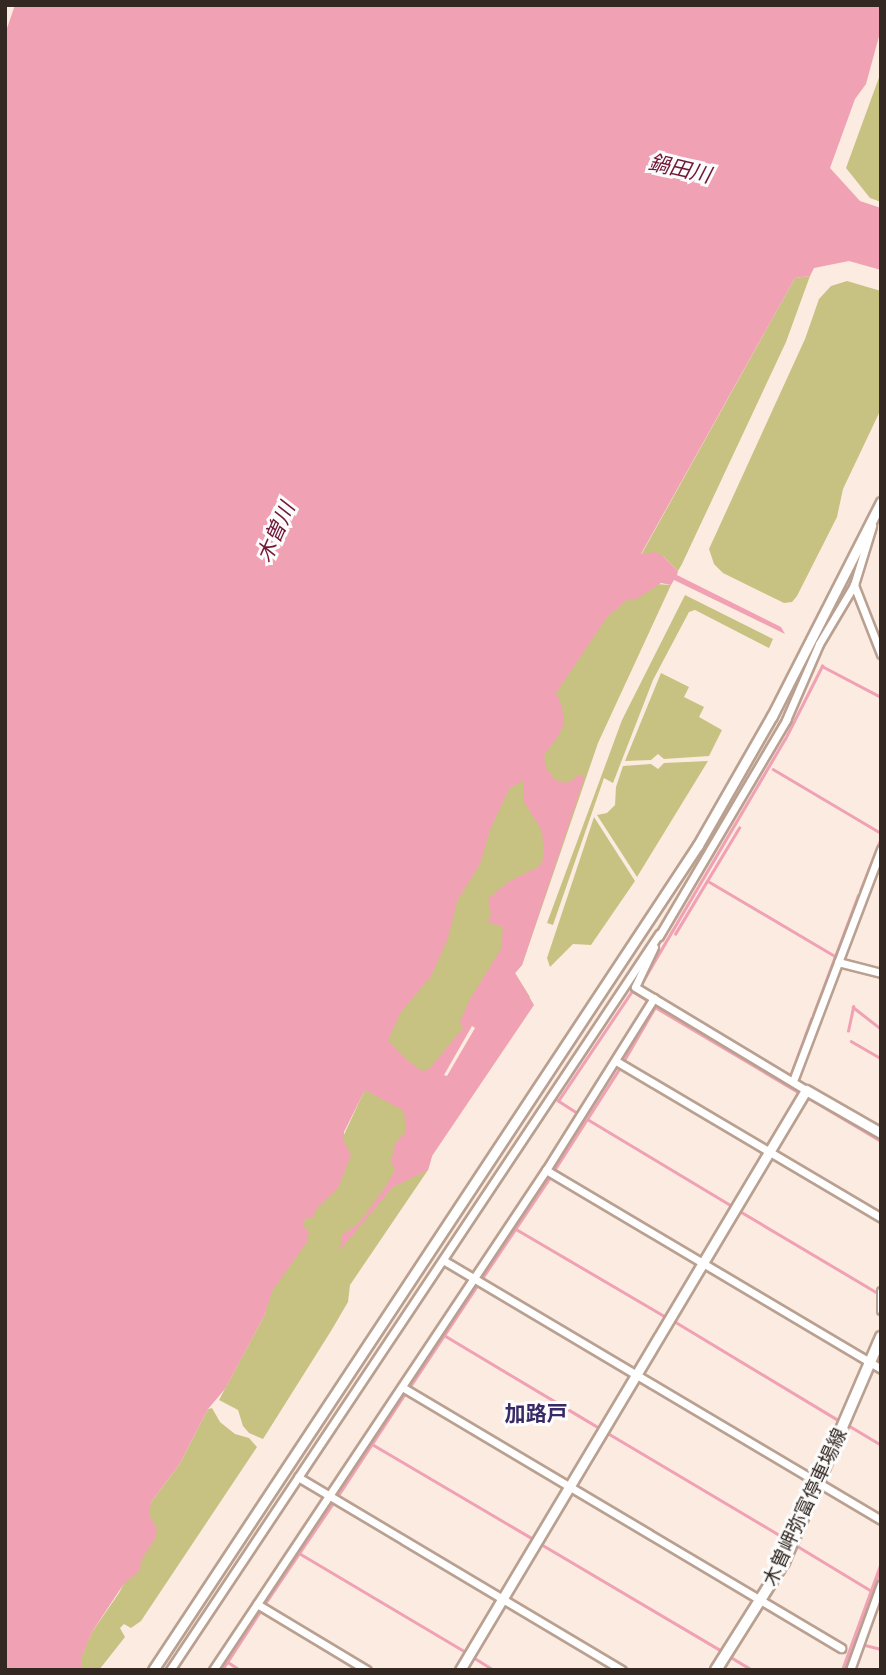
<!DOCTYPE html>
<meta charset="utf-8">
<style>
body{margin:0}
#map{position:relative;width:886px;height:1675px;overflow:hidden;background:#fcebe1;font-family:"Noto Sans","Noto Sans JP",sans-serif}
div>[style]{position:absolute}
.green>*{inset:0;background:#c8c282}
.water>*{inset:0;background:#f0a1b3}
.pier>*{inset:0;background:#fcebe1}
.stream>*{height:2.5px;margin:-1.25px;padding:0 1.25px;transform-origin:1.25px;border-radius:1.25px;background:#f0a1b3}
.roads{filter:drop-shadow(2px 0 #b9a090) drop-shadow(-2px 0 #b9a090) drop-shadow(0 2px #b9a090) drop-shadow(0 -2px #b9a090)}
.minor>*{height:7px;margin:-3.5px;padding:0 3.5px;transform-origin:3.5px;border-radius:3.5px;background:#fff}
.tertiary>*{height:9px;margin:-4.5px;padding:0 4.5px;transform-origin:4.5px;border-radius:4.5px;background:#fff}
.secondary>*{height:10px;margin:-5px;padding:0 5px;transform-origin:5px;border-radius:5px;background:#fff}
span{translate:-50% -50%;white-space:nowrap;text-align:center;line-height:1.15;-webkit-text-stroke:6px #fcfcfc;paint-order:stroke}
.street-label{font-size:19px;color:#332922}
.water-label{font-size:21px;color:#711636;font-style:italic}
.neighbourhood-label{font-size:21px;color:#382a66;font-weight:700}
.frame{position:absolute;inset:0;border:7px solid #332922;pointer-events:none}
</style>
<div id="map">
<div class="green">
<div style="clip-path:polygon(881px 72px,881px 202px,870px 198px,846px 168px)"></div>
<div style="clip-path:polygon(810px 276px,786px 342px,682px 564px,678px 571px,663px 556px,641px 555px,795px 278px)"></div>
<div style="clip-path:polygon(847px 281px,881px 291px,881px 409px,843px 489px,837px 517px,797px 596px,792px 602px,784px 603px,723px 573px,714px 564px,709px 549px,805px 339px,819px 299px,831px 286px)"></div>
<div style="clip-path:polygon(625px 582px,671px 585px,598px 743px,522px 965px,515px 973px,530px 997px,437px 1081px,383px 1050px,524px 739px)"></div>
<div style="clip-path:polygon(685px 595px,773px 639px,769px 648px,695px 610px,689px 612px,653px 680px,613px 783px,604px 778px,553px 925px,547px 923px,622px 720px)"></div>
<div style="clip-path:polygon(661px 673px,689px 687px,684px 697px,704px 707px,699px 717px,722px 730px,709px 756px,664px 759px,658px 754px,651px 760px,625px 761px)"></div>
<div style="clip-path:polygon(708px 761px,637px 877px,597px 815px,607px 813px,615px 805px,616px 787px,623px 766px,651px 764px,658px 769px,664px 763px)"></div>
<div style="clip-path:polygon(594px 817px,635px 881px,591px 945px,573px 944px,550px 967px,547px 958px)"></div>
<div style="clip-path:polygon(368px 1083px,399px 1094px,432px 1156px,428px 1170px,350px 1285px,348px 1302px,331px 1331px,263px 1439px,249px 1433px,243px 1426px,238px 1410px,219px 1400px,265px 1314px,268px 1298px)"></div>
<div style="clip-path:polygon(212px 1408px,220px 1422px,235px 1434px,249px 1438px,257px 1447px,141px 1621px,131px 1628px,124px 1624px,120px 1628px,125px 1637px,99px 1670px,75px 1670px,92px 1632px,119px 1593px,135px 1561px,151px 1502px,179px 1465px,208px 1409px)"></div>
</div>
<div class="water">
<div style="clip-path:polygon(evenodd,15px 5px,881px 5px,881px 29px,866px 84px,855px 99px,830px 168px,860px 201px,881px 208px,881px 270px,849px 261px,814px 268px,810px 276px,795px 278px,641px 554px,655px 552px,663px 556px,678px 571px,677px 575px,781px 627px,785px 634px,674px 580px,671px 585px,661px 583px,635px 600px,627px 600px,607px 617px,556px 693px,562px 706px,564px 723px,559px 735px,544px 755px,546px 768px,555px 780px,567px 783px,581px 774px,584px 779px,522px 965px,515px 973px,534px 1005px,432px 1156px,428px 1170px,393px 1187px,340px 1250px,342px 1235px,359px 1223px,386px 1186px,395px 1170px,391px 1162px,395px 1144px,406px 1131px,404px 1111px,365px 1090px,344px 1132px,344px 1141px,351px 1155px,338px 1188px,317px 1208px,313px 1217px,305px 1219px,303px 1225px,309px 1232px,307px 1242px,272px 1291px,265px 1314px,225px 1389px,208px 1409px,179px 1465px,151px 1502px,149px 1515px,157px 1529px,155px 1539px,141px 1560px,140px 1570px,123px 1585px,92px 1632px,81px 1658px,81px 1670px,5px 1670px,5px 34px,15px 5px,524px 780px,523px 800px,542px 831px,544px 856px,540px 866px,508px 882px,488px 899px,491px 913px,488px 922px,503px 927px,501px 949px,470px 999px,460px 1022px,463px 1028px,429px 1069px,422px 1071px,407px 1060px,388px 1040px,401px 1012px,431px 976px,448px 938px,457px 901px,480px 864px,490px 830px,509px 789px,524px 780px)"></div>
<div style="clip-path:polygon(881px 1560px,881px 1572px,846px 1670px,841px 1670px)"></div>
</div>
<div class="pier">
<div style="clip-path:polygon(472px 1026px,475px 1028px,447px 1076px,444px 1075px)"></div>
</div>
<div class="stream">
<div style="left:773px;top:769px;width:126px;rotate:30.7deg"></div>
<div style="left:708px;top:881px;width:147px;rotate:30.6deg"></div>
<div style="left:860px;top:891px;width:57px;rotate:-68.4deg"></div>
<div style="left:675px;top:934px;width:124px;rotate:-58.9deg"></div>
<div style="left:641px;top:984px;width:284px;rotate:-59.6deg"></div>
<div style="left:785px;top:739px;width:82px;rotate:-63.1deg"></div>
<div style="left:822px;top:666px;width:67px;rotate:27.7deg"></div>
<div style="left:813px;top:1015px;width:128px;rotate:-69.4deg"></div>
<div style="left:848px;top:1031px;width:25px;rotate:-78deg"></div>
<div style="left:853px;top:1007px;width:36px;rotate:38deg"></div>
<div style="left:851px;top:1041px;width:34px;rotate:30deg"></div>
<div style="left:623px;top:1062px;width:64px;rotate:-59.8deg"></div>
<div style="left:655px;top:1007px;width:166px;rotate:30.7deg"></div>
<div style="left:791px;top:1074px;width:59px;rotate:-70deg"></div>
<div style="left:807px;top:1097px;width:86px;rotate:30.7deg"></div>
<div style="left:578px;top:1114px;width:24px;rotate:-147deg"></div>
<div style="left:558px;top:1101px;width:133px;rotate:-56.1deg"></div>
<div style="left:632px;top:991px;width:17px;rotate:31deg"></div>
<div style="left:589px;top:1120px;width:167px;rotate:31deg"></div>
<div style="left:553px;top:1172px;width:126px;rotate:-57.3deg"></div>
<div style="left:491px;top:1194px;width:14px;rotate:-60deg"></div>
<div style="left:738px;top:1210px;width:163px;rotate:30.7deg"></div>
<div style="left:516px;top:1229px;width:174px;rotate:30.4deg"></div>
<div style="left:481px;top:1280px;width:125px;rotate:-56.1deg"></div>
<div style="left:428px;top:1288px;width:18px;rotate:-56deg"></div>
<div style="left:674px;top:1321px;width:192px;rotate:31.1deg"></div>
<div style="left:444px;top:1335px;width:179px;rotate:30.9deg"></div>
<div style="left:409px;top:1388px;width:125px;rotate:-56.4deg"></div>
<div style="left:848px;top:1425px;width:39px;rotate:31deg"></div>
<div style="left:606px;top:1432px;width:212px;rotate:30.7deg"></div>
<div style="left:372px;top:1444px;width:187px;rotate:30.5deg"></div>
<div style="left:337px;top:1497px;width:126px;rotate:-56.7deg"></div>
<div style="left:541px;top:1544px;width:208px;rotate:30.6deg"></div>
<div style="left:799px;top:1547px;width:83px;rotate:31.2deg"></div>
<div style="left:299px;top:1553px;width:194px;rotate:30.7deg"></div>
<div style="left:264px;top:1605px;width:123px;rotate:-55.9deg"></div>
<div style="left:865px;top:1645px;width:16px;rotate:14deg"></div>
<div style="left:729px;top:1656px;width:27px;rotate:31deg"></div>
<div style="left:473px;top:1657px;width:25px;rotate:32deg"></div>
<div style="left:228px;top:1662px;width:14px;rotate:34deg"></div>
<div style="left:222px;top:1670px;width:72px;rotate:-57deg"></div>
</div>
<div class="roads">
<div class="minor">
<div style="left:854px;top:585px;width:74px;rotate:68.6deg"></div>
<div style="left:659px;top:936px;width:251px;rotate:-59.5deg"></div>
<div style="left:786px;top:720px;width:83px;rotate:-66.5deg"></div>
<div style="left:819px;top:644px;width:69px;rotate:-59.3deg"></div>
<div style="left:854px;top:585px;width:62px;rotate:-73deg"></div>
<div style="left:654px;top:947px;width:44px;rotate:115.4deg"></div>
<div style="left:635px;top:987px;width:200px;rotate:31.1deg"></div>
<div style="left:838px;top:962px;width:44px;rotate:14.3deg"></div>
<div style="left:616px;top:1061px;width:308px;rotate:30.6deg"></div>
<div style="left:793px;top:1081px;width:248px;rotate:-69.2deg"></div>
<div style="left:546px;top:1170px;width:390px;rotate:30.7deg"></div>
<div style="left:443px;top:1260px;width:509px;rotate:30.69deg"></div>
<div style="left:881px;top:1291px;width:19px;rotate:90deg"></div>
<div style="left:402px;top:1387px;width:511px;rotate:30.73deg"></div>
<div style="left:298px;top:1477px;width:377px;rotate:30.8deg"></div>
<div style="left:257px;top:1604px;width:128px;rotate:31deg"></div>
<div style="left:170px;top:1670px;width:884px;rotate:-56.4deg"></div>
<div style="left:213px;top:1670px;width:601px;rotate:-56.34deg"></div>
<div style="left:546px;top:1170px;width:203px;rotate:-57.9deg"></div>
<div style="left:850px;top:1670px;width:91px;rotate:-70.2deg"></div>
</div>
<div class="tertiary">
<div style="left:153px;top:1670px;width:989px;rotate:-56.55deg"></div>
<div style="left:698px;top:845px;width:149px;rotate:-60.2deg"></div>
<div style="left:772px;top:716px;width:240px;rotate:-63deg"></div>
<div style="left:460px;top:1670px;width:675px;rotate:-59.18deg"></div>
<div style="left:806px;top:1090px;width:86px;rotate:29.8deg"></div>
</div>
<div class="secondary">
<div style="left:716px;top:1670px;width:128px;rotate:-57.8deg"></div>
<div style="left:784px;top:1562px;width:245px;rotate:-66.7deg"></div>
</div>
</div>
<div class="street-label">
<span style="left:805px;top:1507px;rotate:-65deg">木曽岬弥富停車場線</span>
</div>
<div class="water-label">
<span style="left:680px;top:168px;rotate:13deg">鍋田川</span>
<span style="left:275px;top:532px;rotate:-66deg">木曽川</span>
</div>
<div class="neighbourhood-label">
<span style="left:536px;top:1413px">加路戸</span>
</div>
<div class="frame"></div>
</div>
